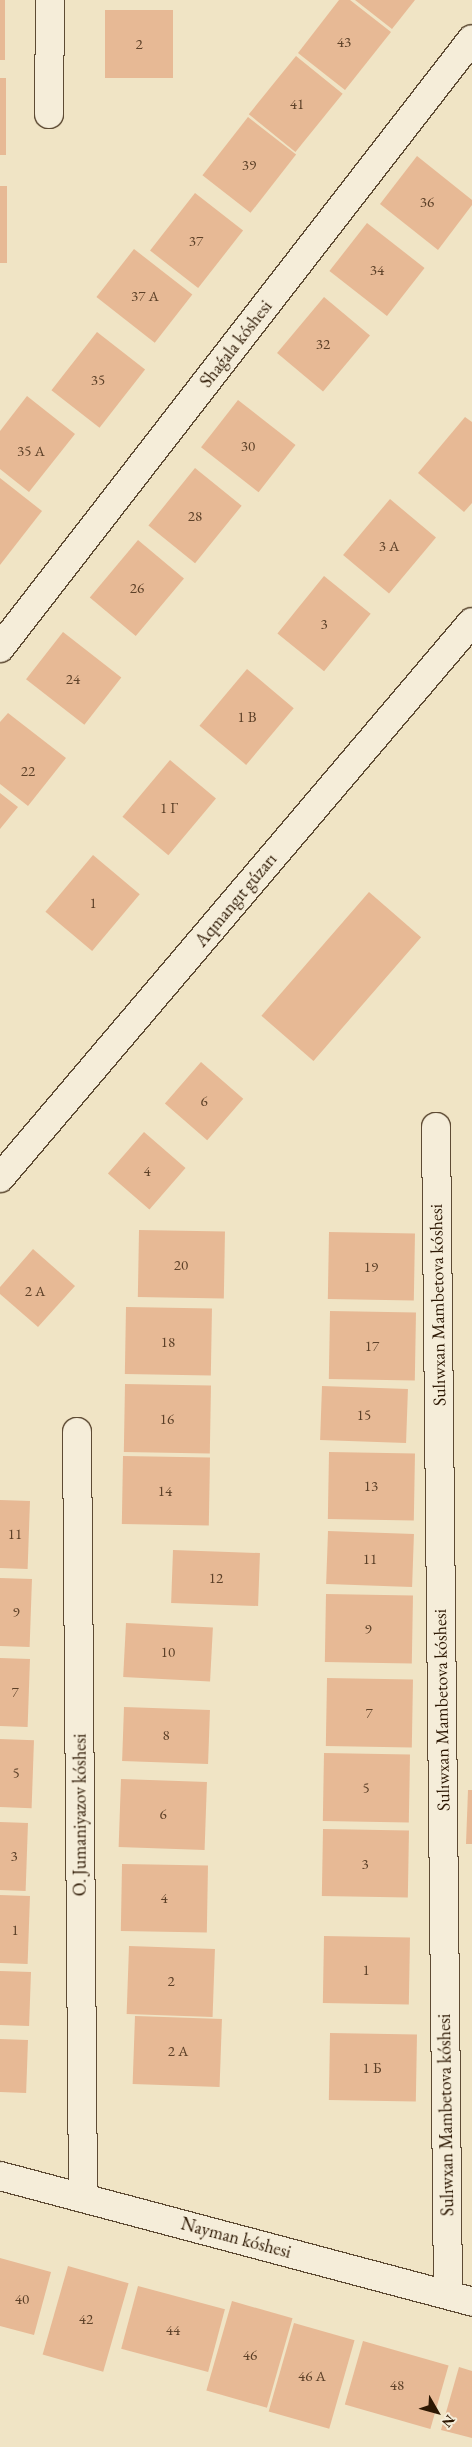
<!DOCTYPE html>
<meta charset="utf-8">
<style>
body{margin:0}
#map{position:relative;width:472px;height:2447px;overflow:hidden;background:#f0e4c5;font-family:"EB Garamond",serif}
div>[style]{position:absolute}
.building>*{inset:0;background:#e7b995;transform-origin:0 0}
.roads{filter:drop-shadow(1px 0 #5e4b34) drop-shadow(-1px 0 #5e4b34) drop-shadow(0 1px #5e4b34) drop-shadow(0 -1px #5e4b34)}
.street>*{height:28px;margin:-14px;padding:0 14px;transform-origin:14px;border-radius:14px;background:#f5edd9}
.secondary>*{height:28px;margin:-14px;padding:0 14px;transform-origin:14px;border-radius:14px;background:#f5edd9}
span{translate:-50% -50%;white-space:nowrap;text-align:center;line-height:1.15;-webkit-text-stroke:5px #f5edd9;paint-order:stroke}
.number-label{font-size:15px;color:#5c4028}
.number-label span{-webkit-text-stroke-width:0}
.street-label{font-size:18px;color:#2d1803}
.north{position:absolute;left:412px;top:2387px;width:50px;height:50px;-webkit-text-stroke:4px #f5edd9;paint-order:stroke;rotate:128deg;font-size:14px;font-weight:700;line-height:20px;text-align:center;color:#2d1803}
.north::after{content:'';display:block;margin:auto;width:18px;height:22px;background:#2d1803;clip-path:polygon(50% 0,100% 100%,50% 72%,0 100%)}
</style>
<div id="map">
<div class="building">
<div style="left:0;top:0;width:5px;height:60px"></div>
<div style="clip-path:polygon(339px 0,350px 0,391px 32px,345px 90px,298px 53px)"></div>
<div style="clip-path:polygon(355px 0,415px 0,392px 29px)"></div>
<div style="left:105px;top:10px;width:68px;height:68px"></div>
<div style="left:296px;top:56px;width:60px;height:75px;rotate:39deg"></div>
<div style="left:0;top:78px;width:6px;height:77px"></div>
<div style="left:248px;top:117px;width:61px;height:74px;rotate:38deg"></div>
<div style="clip-path:polygon(417px 156px,472px 200px,472px 205px,438px 250px,380px 204px)"></div>
<div style="left:0;top:186px;width:7px;height:77px"></div>
<div style="left:195px;top:193px;width:61px;height:73px;rotate:38deg"></div>
<div style="left:367px;top:223px;width:73px;height:61px;rotate:38deg"></div>
<div style="left:134px;top:249px;width:74px;height:61px;rotate:38deg"></div>
<div style="left:324px;top:297px;width:60px;height:73px;rotate:40deg"></div>
<div style="left:97px;top:332px;width:61px;height:74px;rotate:38deg"></div>
<div style="clip-path:polygon(27px 396px,75px 434px,29px 492px,0 469px,0 431px)"></div>
<div style="left:238px;top:400px;width:73px;height:60px;rotate:38deg"></div>
<div style="clip-path:polygon(465px 417px,472px 422px,472px 503px,464px 512px,418px 473px)"></div>
<div style="left:195px;top:468px;width:60px;height:74px;rotate:39deg"></div>
<div style="clip-path:polygon(0 478px,42px 511px,0 565px)"></div>
<div style="left:390px;top:499px;width:60px;height:73px;rotate:40deg"></div>
<div style="left:138px;top:540px;width:60px;height:75px;rotate:40deg"></div>
<div style="left:324px;top:576px;width:60px;height:74px;rotate:39deg"></div>
<div style="left:63px;top:632px;width:74px;height:60px;rotate:38deg"></div>
<div style="left:247px;top:669px;width:61px;height:74px;rotate:40deg"></div>
<div style="clip-path:polygon(8px 713px,66px 758px,28px 806px,0 784px,0 722px)"></div>
<div style="left:170px;top:760px;width:60px;height:74px;rotate:40deg"></div>
<div style="clip-path:polygon(0 793px,18px 807px,0 829px)"></div>
<div style="left:93px;top:855px;width:61px;height:74px;rotate:40deg"></div>
<div style="left:369px;top:892px;width:69px;height:164px;rotate:41deg"></div>
<div style="left:201px;top:1062px;width:56px;height:55px;rotate:41deg"></div>
<div style="left:144px;top:1132px;width:55px;height:55px;rotate:41deg"></div>
<div style="left:139px;top:1230px;width:86px;height:67px;rotate:1deg"></div>
<div style="left:329px;top:1232px;width:86px;height:67px;rotate:1deg"></div>
<div style="clip-path:polygon(33px 1249px,75px 1286px,38px 1327px,0 1294px,0 1287px)"></div>
<div style="left:126px;top:1307px;width:86px;height:67px;rotate:1deg"></div>
<div style="left:330px;top:1311px;width:86px;height:68px;rotate:1deg"></div>
<div style="left:125px;top:1384px;width:86px;height:68px;rotate:1deg"></div>
<div style="left:322px;top:1386px;width:86px;height:54px;rotate:2deg"></div>
<div style="left:329px;top:1452px;width:86px;height:67px;rotate:1deg"></div>
<div style="left:123px;top:1456px;width:87px;height:68px;rotate:1deg"></div>
<div style="left:0;top:1500px;width:30px;height:68px;rotate:2deg"></div>
<div style="left:328px;top:1531px;width:86px;height:53px;rotate:2deg"></div>
<div style="left:173px;top:1550px;width:87px;height:53px;rotate:2deg"></div>
<div style="left:0;top:1578px;width:32px;height:68px;rotate:2deg"></div>
<div style="left:326px;top:1594px;width:87px;height:68px;rotate:1deg"></div>
<div style="left:126px;top:1623px;width:87px;height:54px;rotate:3deg"></div>
<div style="left:0;top:1658px;width:30px;height:68px;rotate:2deg"></div>
<div style="left:327px;top:1678px;width:86px;height:68px;rotate:1deg"></div>
<div style="left:124px;top:1707px;width:86px;height:54px;rotate:2deg"></div>
<div style="left:0;top:1739px;width:34px;height:68px;rotate:2deg"></div>
<div style="left:324px;top:1753px;width:86px;height:68px;rotate:1deg"></div>
<div style="left:121px;top:1779px;width:86px;height:68px;rotate:2deg"></div>
<div style="clip-path:polygon(468px 1790px,472px 1790px,472px 1844px,466px 1844px)"></div>
<div style="left:0;top:1822px;width:28px;height:68px;rotate:2deg"></div>
<div style="left:323px;top:1829px;width:86px;height:67px;rotate:1deg"></div>
<div style="left:122px;top:1864px;width:86px;height:67px;rotate:1deg"></div>
<div style="left:0;top:1895px;width:30px;height:68px;rotate:2deg"></div>
<div style="left:324px;top:1936px;width:86px;height:67px;rotate:1deg"></div>
<div style="left:129px;top:1946px;width:86px;height:68px;rotate:2deg"></div>
<div style="left:0;top:1971px;width:31px;height:54px;rotate:2deg"></div>
<div style="left:135px;top:2016px;width:87px;height:68px;rotate:2deg"></div>
<div style="left:330px;top:2033px;width:87px;height:67px;rotate:1deg"></div>
<div style="left:0;top:2039px;width:28px;height:53px;rotate:2deg"></div>
<div style="clip-path:polygon(0 2258px,51px 2272px,34px 2335px,0 2326px)"></div>
<div style="left:68px;top:2266px;width:63px;height:92px;rotate:16deg"></div>
<div style="left:138px;top:2286px;width:90px;height:65px;rotate:15deg"></div>
<div style="left:232px;top:2301px;width:63px;height:93px;rotate:16deg"></div>
<div style="left:294px;top:2323px;width:63px;height:92px;rotate:16deg"></div>
<div style="left:363px;top:2341px;width:89px;height:66px;rotate:16deg"></div>
<div style="clip-path:polygon(459px 2367px,472px 2371px,472px 2438px,441px 2430px)"></div>
</div>
<div class="roads">
<div class="street">
<div style="left:49px;top:114px;width:114px;rotate:-89.5deg"></div>
<div style="left:0;top:648px;width:770px;rotate:-52.22deg"></div>
<div style="left:436px;top:1127px;width:1167px;rotate:89.41deg"></div>
<div style="left:77px;top:1432px;width:766px;rotate:89.55deg"></div>
<div style="left:0;top:2176px;width:489px;rotate:14.9deg"></div>
</div>
<div class="secondary">
<div style="left:0;top:1178px;width:729px;rotate:-49.67deg"></div>
</div>
</div>
<div class="number-label">
<span style="left:344px;top:42px">43</span>
<span style="left:139px;top:44px">2</span>
<span style="left:297px;top:104px">41</span>
<span style="left:249px;top:165px">39</span>
<span style="left:427px;top:202px">36</span>
<span style="left:196px;top:241px">37</span>
<span style="left:377px;top:270px">34</span>
<span style="left:145px;top:296px">37 А</span>
<span style="left:323px;top:344px">32</span>
<span style="left:98px;top:380px">35</span>
<span style="left:248px;top:446px">30</span>
<span style="left:31px;top:451px">35 А</span>
<span style="left:195px;top:516px">28</span>
<span style="left:389px;top:546px">3 А</span>
<span style="left:137px;top:588px">26</span>
<span style="left:324px;top:624px">3</span>
<span style="left:73px;top:679px">24</span>
<span style="left:247px;top:717px">1 В</span>
<span style="left:28px;top:771px">22</span>
<span style="left:169px;top:808px">1 Г</span>
<span style="left:93px;top:903px">1</span>
<span style="left:204px;top:1101px">6</span>
<span style="left:147px;top:1171px">4</span>
<span style="left:181px;top:1265px">20</span>
<span style="left:371px;top:1267px">19</span>
<span style="left:35px;top:1291px">2 А</span>
<span style="left:168px;top:1342px">18</span>
<span style="left:372px;top:1346px">17</span>
<span style="left:364px;top:1415px">15</span>
<span style="left:167px;top:1419px">16</span>
<span style="left:371px;top:1486px">13</span>
<span style="left:165px;top:1491px">14</span>
<span style="left:15px;top:1534px">11</span>
<span style="left:370px;top:1559px">11</span>
<span style="left:216px;top:1578px">12</span>
<span style="left:16px;top:1612px">9</span>
<span style="left:368px;top:1629px">9</span>
<span style="left:168px;top:1652px">10</span>
<span style="left:15px;top:1692px">7</span>
<span style="left:369px;top:1713px">7</span>
<span style="left:166px;top:1735px">8</span>
<span style="left:16px;top:1773px">5</span>
<span style="left:366px;top:1788px">5</span>
<span style="left:163px;top:1814px">6</span>
<span style="left:14px;top:1856px">3</span>
<span style="left:365px;top:1864px">3</span>
<span style="left:164px;top:1898px">4</span>
<span style="left:15px;top:1930px">1</span>
<span style="left:366px;top:1970px">1</span>
<span style="left:171px;top:1981px">2</span>
<span style="left:178px;top:2051px">2 А</span>
<span style="left:372px;top:2068px">1 Б</span>
<span style="left:22px;top:2299px">40</span>
<span style="left:86px;top:2319px">42</span>
<span style="left:173px;top:2330px">44</span>
<span style="left:250px;top:2355px">46</span>
<span style="left:312px;top:2376px">46 А</span>
<span style="left:397px;top:2385px">48</span>
</div>
<div class="street-label">
<span style="left:236px;top:344px;rotate:-52deg">Shaǵala kóshesi</span>
<span style="left:236px;top:900px;rotate:-50deg">Aqmangıt gúzarı</span>
<span style="left:438px;top:1305px;rotate:-91deg">Sulıwxan Mambetova kóshesi</span>
<span style="left:442px;top:1710px;rotate:-91deg">Sulıwxan Mambetova kóshesi</span>
<span style="left:80px;top:1815px;rotate:-90deg">O. Jumaniyazov kóshesi</span>
<span style="left:446px;top:2115px;rotate:-91deg">Sulıwxan Mambetova kóshesi</span>
<span style="left:236px;top:2238px;rotate:15deg">Nayman kóshesi</span>
</div>
<div class="north">N</div>
</div>
